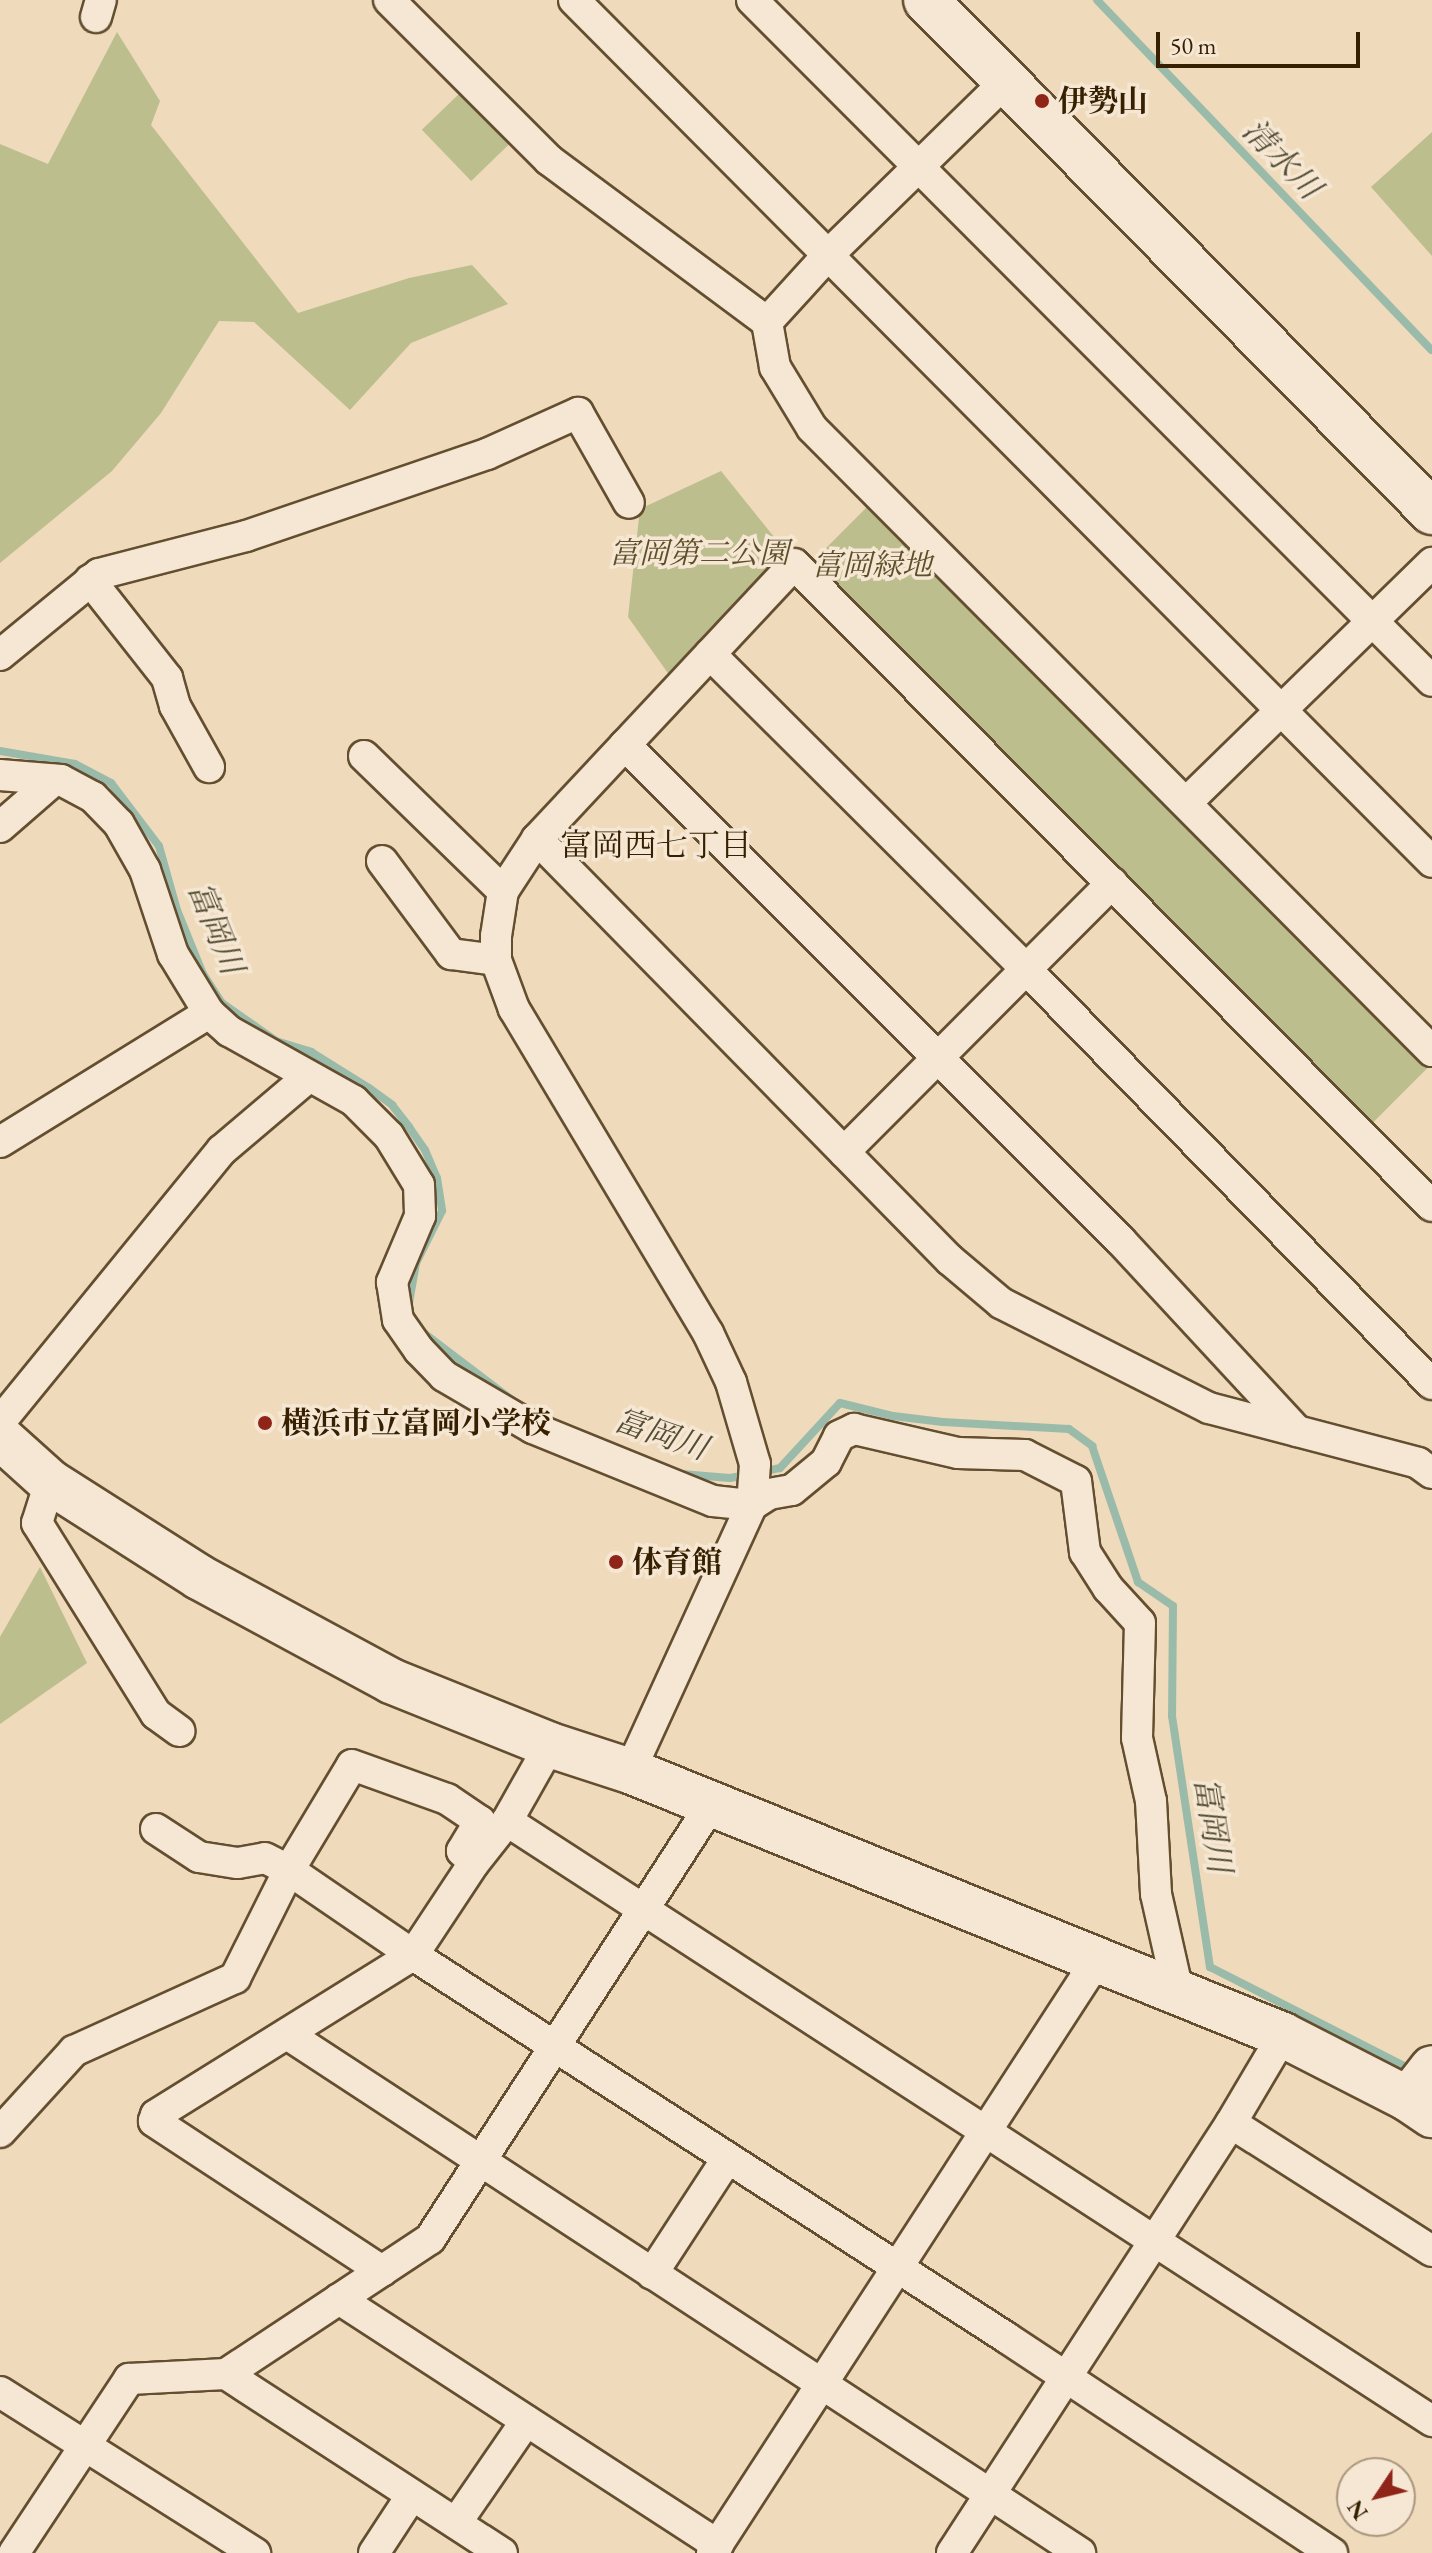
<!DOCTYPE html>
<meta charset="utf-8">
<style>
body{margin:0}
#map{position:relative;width:1432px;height:2553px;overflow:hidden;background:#efdabb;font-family:"EB Garamond","Noto Serif JP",serif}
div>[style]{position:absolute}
.green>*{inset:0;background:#bcbe8e;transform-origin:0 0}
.stream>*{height:8px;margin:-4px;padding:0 4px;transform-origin:4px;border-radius:4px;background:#9bbbaa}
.roads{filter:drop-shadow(2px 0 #644e30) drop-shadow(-2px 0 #644e30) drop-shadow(0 2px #644e30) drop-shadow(0 -2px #644e30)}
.street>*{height:30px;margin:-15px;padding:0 15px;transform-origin:15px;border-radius:15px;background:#f5e7d3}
.secondary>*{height:44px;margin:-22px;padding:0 22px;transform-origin:22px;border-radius:22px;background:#f5e7d3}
.dots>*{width:22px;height:22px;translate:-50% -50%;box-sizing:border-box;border:4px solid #f5e7d3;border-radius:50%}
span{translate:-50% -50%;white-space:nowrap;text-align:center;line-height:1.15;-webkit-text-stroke:7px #f5e7d3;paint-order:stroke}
.poi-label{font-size:30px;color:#362001;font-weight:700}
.left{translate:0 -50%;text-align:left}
.park-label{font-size:30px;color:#5e4f2b;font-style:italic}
.water-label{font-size:32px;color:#544e34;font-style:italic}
.neighbourhood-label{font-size:32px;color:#362001}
.north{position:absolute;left:1336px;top:2457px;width:80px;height:80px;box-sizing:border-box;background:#f5e7d3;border:2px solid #a9977f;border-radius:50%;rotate:235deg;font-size:22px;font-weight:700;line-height:32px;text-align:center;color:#362001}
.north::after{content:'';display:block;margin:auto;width:28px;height:36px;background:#8f2418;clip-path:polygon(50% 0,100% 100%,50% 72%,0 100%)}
.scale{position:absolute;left:1156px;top:32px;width:204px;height:36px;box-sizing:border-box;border:4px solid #362001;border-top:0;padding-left:10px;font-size:24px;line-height:28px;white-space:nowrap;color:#362001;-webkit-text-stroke:6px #f5e7d3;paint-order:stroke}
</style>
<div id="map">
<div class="green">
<div style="clip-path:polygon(117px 32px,160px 101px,151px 125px,298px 313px,409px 278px,472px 265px,508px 304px,411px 343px,350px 410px,254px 322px,219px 321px,161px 413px,112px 471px,0 563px,0 144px,48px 164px)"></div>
<div style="left:460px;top:93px;width:71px;height:53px;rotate:46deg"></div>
<div style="clip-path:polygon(1432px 132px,1432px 256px,1371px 187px)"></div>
<div style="clip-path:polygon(721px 471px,787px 553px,670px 676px,628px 617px,640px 509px)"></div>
<div style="left:872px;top:502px;width:793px;height:89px;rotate:45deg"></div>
<div style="clip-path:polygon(40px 1567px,87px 1663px,0 1724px,0 1637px)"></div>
</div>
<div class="stream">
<div style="left:1097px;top:0;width:484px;rotate:46.3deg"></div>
<div style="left:0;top:751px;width:76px;rotate:9.8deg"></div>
<div style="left:75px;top:764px;width:41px;rotate:27.8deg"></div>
<div style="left:111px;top:783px;width:79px;rotate:52.7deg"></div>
<div style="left:159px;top:846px;width:66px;rotate:74.3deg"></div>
<div style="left:177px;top:910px;width:69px;rotate:67.9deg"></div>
<div style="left:203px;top:974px;width:35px;rotate:57deg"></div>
<div style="left:222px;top:1003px;width:66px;rotate:35.1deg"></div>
<div style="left:276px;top:1041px;width:37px;rotate:17deg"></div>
<div style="left:311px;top:1052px;width:68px;rotate:31.8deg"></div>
<div style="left:369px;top:1088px;width:29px;rotate:36deg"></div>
<div style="left:392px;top:1105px;width:28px;rotate:52deg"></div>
<div style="left:409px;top:1127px;width:28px;rotate:55deg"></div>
<div style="left:425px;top:1150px;width:30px;rotate:67deg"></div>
<div style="left:437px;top:1178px;width:33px;rotate:81deg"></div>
<div style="left:442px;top:1211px;width:58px;rotate:116.6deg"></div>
<div style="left:416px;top:1263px;width:41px;rotate:99.9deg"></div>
<div style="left:421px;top:1331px;width:114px;rotate:37.2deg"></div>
<div style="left:760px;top:1472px;width:20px;rotate:-11deg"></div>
<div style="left:780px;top:1468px;width:88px;rotate:-47.3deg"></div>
<div style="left:840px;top:1403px;width:55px;rotate:13.8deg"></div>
<div style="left:893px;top:1416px;width:50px;rotate:6.8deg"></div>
<div style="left:943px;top:1422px;width:126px;rotate:3.2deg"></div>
<div style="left:1069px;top:1429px;width:29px;rotate:36deg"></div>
<div style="left:1092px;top:1446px;width:144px;rotate:71.3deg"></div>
<div style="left:1138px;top:1582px;width:42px;rotate:34.4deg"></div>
<div style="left:1173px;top:1606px;width:110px;rotate:90.5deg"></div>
<div style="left:1172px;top:1716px;width:254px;rotate:81.4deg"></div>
<div style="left:1210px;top:1967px;width:229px;rotate:27deg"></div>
<div style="left:681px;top:1474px;width:49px;rotate:4.7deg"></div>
<div style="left:730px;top:1478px;width:17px;rotate:-10deg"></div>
</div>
<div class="roads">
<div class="street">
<div style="left:389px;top:0;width:226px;rotate:45deg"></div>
<div style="left:549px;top:160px;width:272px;rotate:36.6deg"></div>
<div style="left:767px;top:322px;width:46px;rotate:79.9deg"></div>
<div style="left:775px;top:367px;width:71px;rotate:58.8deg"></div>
<div style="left:812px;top:428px;width:879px;rotate:45.14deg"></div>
<div style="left:574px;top:0;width:1216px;rotate:45.13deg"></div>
<div style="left:752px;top:0;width:962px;rotate:45.04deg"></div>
<div style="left:96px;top:17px;width:18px;rotate:-74deg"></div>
<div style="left:767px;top:322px;width:91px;rotate:-47.7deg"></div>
<div style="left:828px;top:255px;width:249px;rotate:-44.3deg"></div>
<div style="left:90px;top:580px;width:125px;rotate:51.8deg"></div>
<div style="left:167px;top:678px;width:29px;rotate:74deg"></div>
<div style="left:175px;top:706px;width:70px;rotate:60.9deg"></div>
<div style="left:710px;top:654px;width:445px;rotate:44.9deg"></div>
<div style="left:1025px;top:968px;width:582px;rotate:45.63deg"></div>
<div style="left:0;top:655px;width:128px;rotate:-39.3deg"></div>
<div style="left:99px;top:574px;width:152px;rotate:-14.5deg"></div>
<div style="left:246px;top:536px;width:255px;rotate:-18.8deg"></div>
<div style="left:487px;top:454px;width:100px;rotate:-24.3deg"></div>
<div style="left:578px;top:413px;width:103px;rotate:60.5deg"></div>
<div style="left:625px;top:745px;width:701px;rotate:45deg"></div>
<div style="left:1121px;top:1241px;width:259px;rotate:47.2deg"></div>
<div style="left:364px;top:756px;width:194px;rotate:44.2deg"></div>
<div style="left:0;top:775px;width:61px;rotate:4.7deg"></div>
<div style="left:61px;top:780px;width:36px;rotate:28deg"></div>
<div style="left:93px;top:797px;width:37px;rotate:46deg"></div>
<div style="left:119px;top:824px;width:53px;rotate:60.5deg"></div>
<div style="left:145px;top:870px;width:89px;rotate:71.6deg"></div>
<div style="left:173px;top:954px;width:69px;rotate:58.6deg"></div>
<div style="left:209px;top:1013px;width:27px;rotate:42deg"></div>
<div style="left:229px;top:1031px;width:143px;rotate:29.2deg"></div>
<div style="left:354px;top:1101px;width:49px;rotate:45deg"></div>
<div style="left:389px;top:1136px;width:57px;rotate:58.5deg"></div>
<div style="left:419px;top:1185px;width:31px;rotate:88deg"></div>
<div style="left:420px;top:1216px;width:72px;rotate:113deg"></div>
<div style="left:392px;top:1282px;width:38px;rotate:81deg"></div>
<div style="left:398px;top:1320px;width:37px;rotate:55deg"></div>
<div style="left:419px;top:1350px;width:36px;rotate:46deg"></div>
<div style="left:444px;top:1376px;width:103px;rotate:30.3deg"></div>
<div style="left:533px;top:1428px;width:194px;rotate:22.1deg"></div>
<div style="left:713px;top:1501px;width:39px;rotate:6deg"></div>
<div style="left:752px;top:1505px;width:20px;rotate:-33deg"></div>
<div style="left:769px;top:1494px;width:23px;rotate:-10deg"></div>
<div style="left:792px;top:1490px;width:44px;rotate:-39.5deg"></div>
<div style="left:826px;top:1462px;width:29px;rotate:-63deg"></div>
<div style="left:839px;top:1436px;width:17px;rotate:-25deg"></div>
<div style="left:854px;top:1429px;width:107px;rotate:13deg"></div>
<div style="left:958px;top:1453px;width:67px;rotate:1.7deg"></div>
<div style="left:1025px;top:1455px;width:57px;rotate:27deg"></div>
<div style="left:1076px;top:1481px;width:72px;rotate:82.8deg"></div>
<div style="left:1085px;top:1552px;width:43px;rotate:57.4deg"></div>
<div style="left:1108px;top:1588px;width:47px;rotate:47.6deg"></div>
<div style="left:1140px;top:1623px;width:115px;rotate:91.5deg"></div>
<div style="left:1137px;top:1738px;width:65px;rotate:77.5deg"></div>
<div style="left:1151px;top:1801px;width:93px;rotate:86.9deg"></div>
<div style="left:1156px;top:1894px;width:100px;rotate:77.3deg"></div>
<div style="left:1186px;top:803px;width:344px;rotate:-44.3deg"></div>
<div style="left:0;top:827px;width:72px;rotate:-41deg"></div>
<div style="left:537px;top:839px;width:590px;rotate:45.55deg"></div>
<div style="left:950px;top:1260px;width:67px;rotate:40.1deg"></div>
<div style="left:1001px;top:1303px;width:233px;rotate:26.8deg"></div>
<div style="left:1209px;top:1408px;width:216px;rotate:14.7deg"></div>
<div style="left:1418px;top:1463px;width:17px;rotate:36deg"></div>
<div style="left:382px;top:861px;width:116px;rotate:53.4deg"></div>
<div style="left:451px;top:954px;width:45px;rotate:7.6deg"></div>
<div style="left:0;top:1142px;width:246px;rotate:-31.7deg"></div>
<div style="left:844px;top:1152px;width:380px;rotate:-45.1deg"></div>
<div style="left:0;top:1422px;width:351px;rotate:-50.8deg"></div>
<div style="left:222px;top:1150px;width:113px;rotate:-40.3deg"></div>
<div style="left:50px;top:1482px;width:43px;rotate:107.6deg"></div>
<div style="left:37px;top:1523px;width:225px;rotate:58.1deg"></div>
<div style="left:156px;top:1714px;width:29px;rotate:36deg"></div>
<div style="left:630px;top:1771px;width:293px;rotate:-65.4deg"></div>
<div style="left:752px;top:1505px;width:41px;rotate:-85.8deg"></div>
<div style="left:755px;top:1464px;width:85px;rotate:-106.3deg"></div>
<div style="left:731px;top:1382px;width:54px;rotate:-115.1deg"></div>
<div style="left:708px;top:1333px;width:378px;rotate:-120.9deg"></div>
<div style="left:514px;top:1009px;width:52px;rotate:-110.2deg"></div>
<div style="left:496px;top:960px;width:24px;rotate:-90deg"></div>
<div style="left:496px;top:936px;width:46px;rotate:-81.2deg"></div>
<div style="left:503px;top:891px;width:62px;rotate:-56.8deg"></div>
<div style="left:537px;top:839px;width:376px;rotate:-46.9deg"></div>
<div style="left:794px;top:564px;width:905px;rotate:45.18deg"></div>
<div style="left:507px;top:1821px;width:1103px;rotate:32.97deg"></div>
<div style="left:156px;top:1829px;width:51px;rotate:33.1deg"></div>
<div style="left:199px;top:1857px;width:39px;rotate:9deg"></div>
<div style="left:238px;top:1863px;width:27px;rotate:-10deg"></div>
<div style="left:265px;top:1858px;width:27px;rotate:27deg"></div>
<div style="left:289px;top:1870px;width:150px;rotate:34.4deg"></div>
<div style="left:413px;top:1955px;width:707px;rotate:32.81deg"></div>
<div style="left:1007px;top:2338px;width:390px;rotate:33.5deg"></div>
<div style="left:287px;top:2034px;width:948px;rotate:33.2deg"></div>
<div style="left:1231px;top:2123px;width:238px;rotate:32.5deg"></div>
<div style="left:0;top:2132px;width:110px;rotate:-47.6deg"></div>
<div style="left:74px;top:2051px;width:177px;rotate:-24.4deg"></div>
<div style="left:235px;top:1978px;width:121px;rotate:-63.4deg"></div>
<div style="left:289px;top:1870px;width:122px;rotate:-59deg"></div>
<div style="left:352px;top:1765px;width:101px;rotate:19.7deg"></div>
<div style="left:447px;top:1799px;width:40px;rotate:34deg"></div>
<div style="left:480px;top:1821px;width:35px;rotate:121deg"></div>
<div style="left:462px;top:1851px;width:7px;rotate:45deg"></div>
<div style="left:382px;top:2271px;width:273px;rotate:-146.7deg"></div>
<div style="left:154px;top:2121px;width:6px;rotate:-72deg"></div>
<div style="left:156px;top:2115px;width:303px;rotate:-31.9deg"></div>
<div style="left:413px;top:1955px;width:110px;rotate:-56.5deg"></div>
<div style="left:474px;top:1863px;width:53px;rotate:-51.8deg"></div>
<div style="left:507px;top:1821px;width:87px;rotate:-60.5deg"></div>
<div style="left:652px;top:2274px;width:137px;rotate:-56.9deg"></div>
<div style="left:339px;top:2299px;width:452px;rotate:33deg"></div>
<div style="left:226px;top:2374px;width:329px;rotate:33deg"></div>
<div style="left:0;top:2392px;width:302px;rotate:32.3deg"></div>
<div style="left:456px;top:2523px;width:124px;rotate:-55.5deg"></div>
<div style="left:14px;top:2553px;width:209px;rotate:-56.5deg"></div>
<div style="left:129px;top:2379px;width:97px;rotate:-3deg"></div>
<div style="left:226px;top:2374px;width:245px;rotate:-33.5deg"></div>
<div style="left:430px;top:2239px;width:517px;rotate:-57.08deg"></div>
<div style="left:374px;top:2553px;width:69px;rotate:-56.8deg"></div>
<div style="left:712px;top:2553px;width:707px;rotate:-57.01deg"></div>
<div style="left:952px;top:2553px;width:513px;rotate:-57.02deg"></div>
<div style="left:1231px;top:2123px;width:102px;rotate:-59.4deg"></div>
</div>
<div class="secondary">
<div style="left:926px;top:0;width:720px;rotate:45.34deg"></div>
<div style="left:0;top:1437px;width:67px;rotate:42deg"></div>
<div style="left:50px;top:1482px;width:177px;rotate:32.5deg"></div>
<div style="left:199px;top:1577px;width:218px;rotate:28.4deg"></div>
<div style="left:391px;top:1681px;width:171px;rotate:21.9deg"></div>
<div style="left:550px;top:1745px;width:84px;rotate:18deg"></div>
<div style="left:630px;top:1771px;width:704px;rotate:22.01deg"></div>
<div style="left:1283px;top:2035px;width:140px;rotate:27.1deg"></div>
<div style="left:1408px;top:2099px;width:29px;rotate:34deg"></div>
<div style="left:1408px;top:2099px;width:39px;rotate:-52deg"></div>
</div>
</div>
<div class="dots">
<div style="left:1042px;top:101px;background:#8f2418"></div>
<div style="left:265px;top:1423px;background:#8f2418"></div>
<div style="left:616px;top:1562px;background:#8f2418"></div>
</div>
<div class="poi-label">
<span class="left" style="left:1058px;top:101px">伊勢山</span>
<span class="left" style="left:281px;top:1423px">横浜市立富岡小学校</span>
<span class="left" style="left:632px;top:1562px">体育館</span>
</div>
<div class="park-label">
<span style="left:699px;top:553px">富岡第二公園</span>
<span style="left:872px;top:565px">富岡緑地</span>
</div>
<div class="water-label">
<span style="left:1282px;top:159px;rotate:46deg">清水川</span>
<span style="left:216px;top:928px;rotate:68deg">富岡川</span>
<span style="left:661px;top:1434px;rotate:19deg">富岡川</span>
<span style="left:1213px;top:1825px;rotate:81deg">富岡川</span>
</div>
<div class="neighbourhood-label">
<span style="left:656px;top:845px">富岡西七丁目</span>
</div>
<div class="north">N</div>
<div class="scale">50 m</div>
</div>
